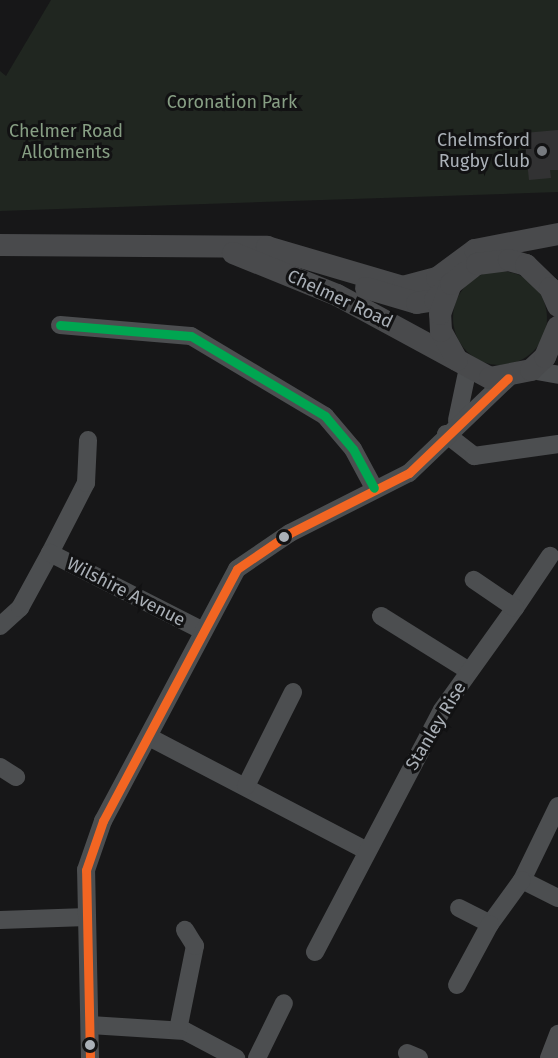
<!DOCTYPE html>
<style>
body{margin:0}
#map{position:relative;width:558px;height:1058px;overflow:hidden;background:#171718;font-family:"Fira Sans",sans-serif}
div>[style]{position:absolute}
.green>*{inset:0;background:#202620}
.round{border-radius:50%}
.building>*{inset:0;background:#323233}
.minor>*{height:18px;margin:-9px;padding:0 9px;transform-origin:9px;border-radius:9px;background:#4c4e50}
.major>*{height:22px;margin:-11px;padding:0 11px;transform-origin:11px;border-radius:11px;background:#494a4c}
.bus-1>*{height:9px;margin:-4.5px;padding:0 4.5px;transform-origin:4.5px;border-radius:4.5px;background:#f26522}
.bus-2>*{height:9px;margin:-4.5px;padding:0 4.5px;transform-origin:4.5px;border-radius:4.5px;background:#00a651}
.dots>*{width:16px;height:16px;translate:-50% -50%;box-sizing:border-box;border:3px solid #121213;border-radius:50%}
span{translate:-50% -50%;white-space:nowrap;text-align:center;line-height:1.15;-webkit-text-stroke:6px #121213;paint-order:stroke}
.park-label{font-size:18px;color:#879f84}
.poi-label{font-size:18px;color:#aab0b7}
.right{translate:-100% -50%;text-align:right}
.street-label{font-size:18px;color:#aab0b7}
</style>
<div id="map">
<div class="green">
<div style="clip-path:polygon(51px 0,558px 0,558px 192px,0 211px,0 71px,6px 76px)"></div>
<div class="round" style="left:453px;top:271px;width:94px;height:94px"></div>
</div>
<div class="building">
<div style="clip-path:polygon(558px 130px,558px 170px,550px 170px,551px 178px,529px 180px,524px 133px)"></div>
</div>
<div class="minor">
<div style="left:60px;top:325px;width:131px;rotate:4.8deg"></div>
<div style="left:191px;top:336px;width:156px;rotate:30.8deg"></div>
<div style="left:325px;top:416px;width:43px;rotate:49.7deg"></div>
<div style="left:353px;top:449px;width:44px;rotate:61.7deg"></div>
<div style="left:531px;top:370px;width:27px;rotate:10deg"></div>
<div style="left:457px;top:420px;width:53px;rotate:-78.1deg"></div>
<div style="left:446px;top:434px;width:36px;rotate:38deg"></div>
<div style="left:474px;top:456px;width:85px;rotate:-8.1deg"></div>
<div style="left:50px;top:553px;width:79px;rotate:-62.8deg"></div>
<div style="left:86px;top:483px;width:43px;rotate:-87.3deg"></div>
<div style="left:515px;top:608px;width:63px;rotate:-56.1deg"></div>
<div style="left:381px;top:616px;width:104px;rotate:32deg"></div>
<div style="left:0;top:626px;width:27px;rotate:-42deg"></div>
<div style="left:20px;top:608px;width:63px;rotate:-61.4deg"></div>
<div style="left:50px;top:553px;width:172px;rotate:27deg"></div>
<div style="left:149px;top:737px;width:244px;rotate:27.6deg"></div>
<div style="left:0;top:767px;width:19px;rotate:32deg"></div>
<div style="left:246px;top:786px;width:105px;rotate:-63.4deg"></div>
<div style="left:558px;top:806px;width:82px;rotate:115.9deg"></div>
<div style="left:522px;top:880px;width:40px;rotate:26.6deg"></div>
<div style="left:459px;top:908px;width:35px;rotate:27deg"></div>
<div style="left:490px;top:924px;width:54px;rotate:-54deg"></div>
<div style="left:0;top:920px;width:87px;rotate:-2deg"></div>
<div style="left:315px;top:952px;width:273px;rotate:-62.3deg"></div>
<div style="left:442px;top:710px;width:125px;rotate:-54.4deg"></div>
<div style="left:515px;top:608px;width:50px;rotate:-145.7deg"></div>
<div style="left:457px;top:985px;width:69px;rotate:-61.6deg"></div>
<div style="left:90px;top:1025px;width:95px;rotate:3.6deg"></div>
<div style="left:185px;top:1031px;width:58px;rotate:27.9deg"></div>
<div style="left:178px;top:1030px;width:86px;rotate:-78.6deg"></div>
<div style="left:195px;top:946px;width:19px;rotate:-122deg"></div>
<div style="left:407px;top:1053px;width:13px;rotate:23deg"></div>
<div style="left:90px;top:1058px;width:188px;rotate:-91.2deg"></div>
<div style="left:86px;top:870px;width:52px;rotate:-70.9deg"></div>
<div style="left:103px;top:821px;width:285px;rotate:-62deg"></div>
<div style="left:237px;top:569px;width:64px;rotate:-34.2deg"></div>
<div style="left:290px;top:533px;width:133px;rotate:-26.8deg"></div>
<div style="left:409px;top:473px;width:137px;rotate:-43.8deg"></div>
<div style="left:257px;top:1058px;width:61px;rotate:-63.9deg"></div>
<div style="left:549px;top:1058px;width:26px;rotate:-69deg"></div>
</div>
<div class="major">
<div style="left:0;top:245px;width:267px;rotate:0.4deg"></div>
<div style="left:267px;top:247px;width:142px;rotate:16.4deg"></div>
<div style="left:403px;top:287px;width:35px;rotate:-15deg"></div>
<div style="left:437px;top:278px;width:47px;rotate:-36.4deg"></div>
<div style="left:475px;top:250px;width:85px;rotate:-10.9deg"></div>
<div style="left:233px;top:253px;width:112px;rotate:22deg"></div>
<div style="left:337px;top:295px;width:174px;rotate:28.5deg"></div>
<div style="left:490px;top:378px;width:42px;rotate:-11deg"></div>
<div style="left:531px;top:370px;width:19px;rotate:-43deg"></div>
<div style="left:545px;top:357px;width:33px;rotate:-67deg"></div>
<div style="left:366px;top:288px;width:53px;rotate:16.4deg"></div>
<div style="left:417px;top:303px;width:18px;rotate:-9deg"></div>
<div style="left:435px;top:300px;width:21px;rotate:-45deg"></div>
<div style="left:457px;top:360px;width:33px;rotate:-119deg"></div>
<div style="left:441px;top:331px;width:17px;rotate:-93deg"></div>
<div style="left:440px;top:314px;width:32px;rotate:-70deg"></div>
<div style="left:451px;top:284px;width:33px;rotate:-38deg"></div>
<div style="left:477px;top:264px;width:32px;rotate:-7deg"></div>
<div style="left:509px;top:260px;width:18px;rotate:16deg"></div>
<div style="left:526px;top:265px;width:33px;rotate:44deg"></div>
<div style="left:550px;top:288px;width:20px;rotate:66deg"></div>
</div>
<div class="bus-1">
<div style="left:90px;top:1058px;width:188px;rotate:-91.2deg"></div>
<div style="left:86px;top:870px;width:52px;rotate:-70.9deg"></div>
<div style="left:103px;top:821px;width:285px;rotate:-62deg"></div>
<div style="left:237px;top:569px;width:64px;rotate:-34.2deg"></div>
<div style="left:290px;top:533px;width:133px;rotate:-26.8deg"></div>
<div style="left:409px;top:473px;width:137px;rotate:-43.8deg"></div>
</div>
<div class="bus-2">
<div style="left:60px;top:325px;width:131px;rotate:4.8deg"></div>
<div style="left:191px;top:336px;width:156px;rotate:30.8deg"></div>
<div style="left:325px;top:416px;width:43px;rotate:49.7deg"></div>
<div style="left:353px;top:449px;width:44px;rotate:61.7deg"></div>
</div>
<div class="dots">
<div style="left:542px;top:151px;background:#777a7f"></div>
<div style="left:284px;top:537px;background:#aab0b7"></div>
<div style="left:90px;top:1045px;background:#aab0b7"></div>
</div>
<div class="park-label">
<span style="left:232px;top:102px">Coronation Park</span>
<span style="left:66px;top:142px">Chelmer Road<br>Allotments</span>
</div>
<div class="poi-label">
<span class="right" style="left:530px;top:151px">Chelmsford<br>Rugby Club</span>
</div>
<div class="street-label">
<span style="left:340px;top:299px;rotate:25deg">Chelmer Road</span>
<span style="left:126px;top:592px;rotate:27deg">Wilshire Avenue</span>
<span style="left:436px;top:726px;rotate:-59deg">Stanley Rise</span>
</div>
</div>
